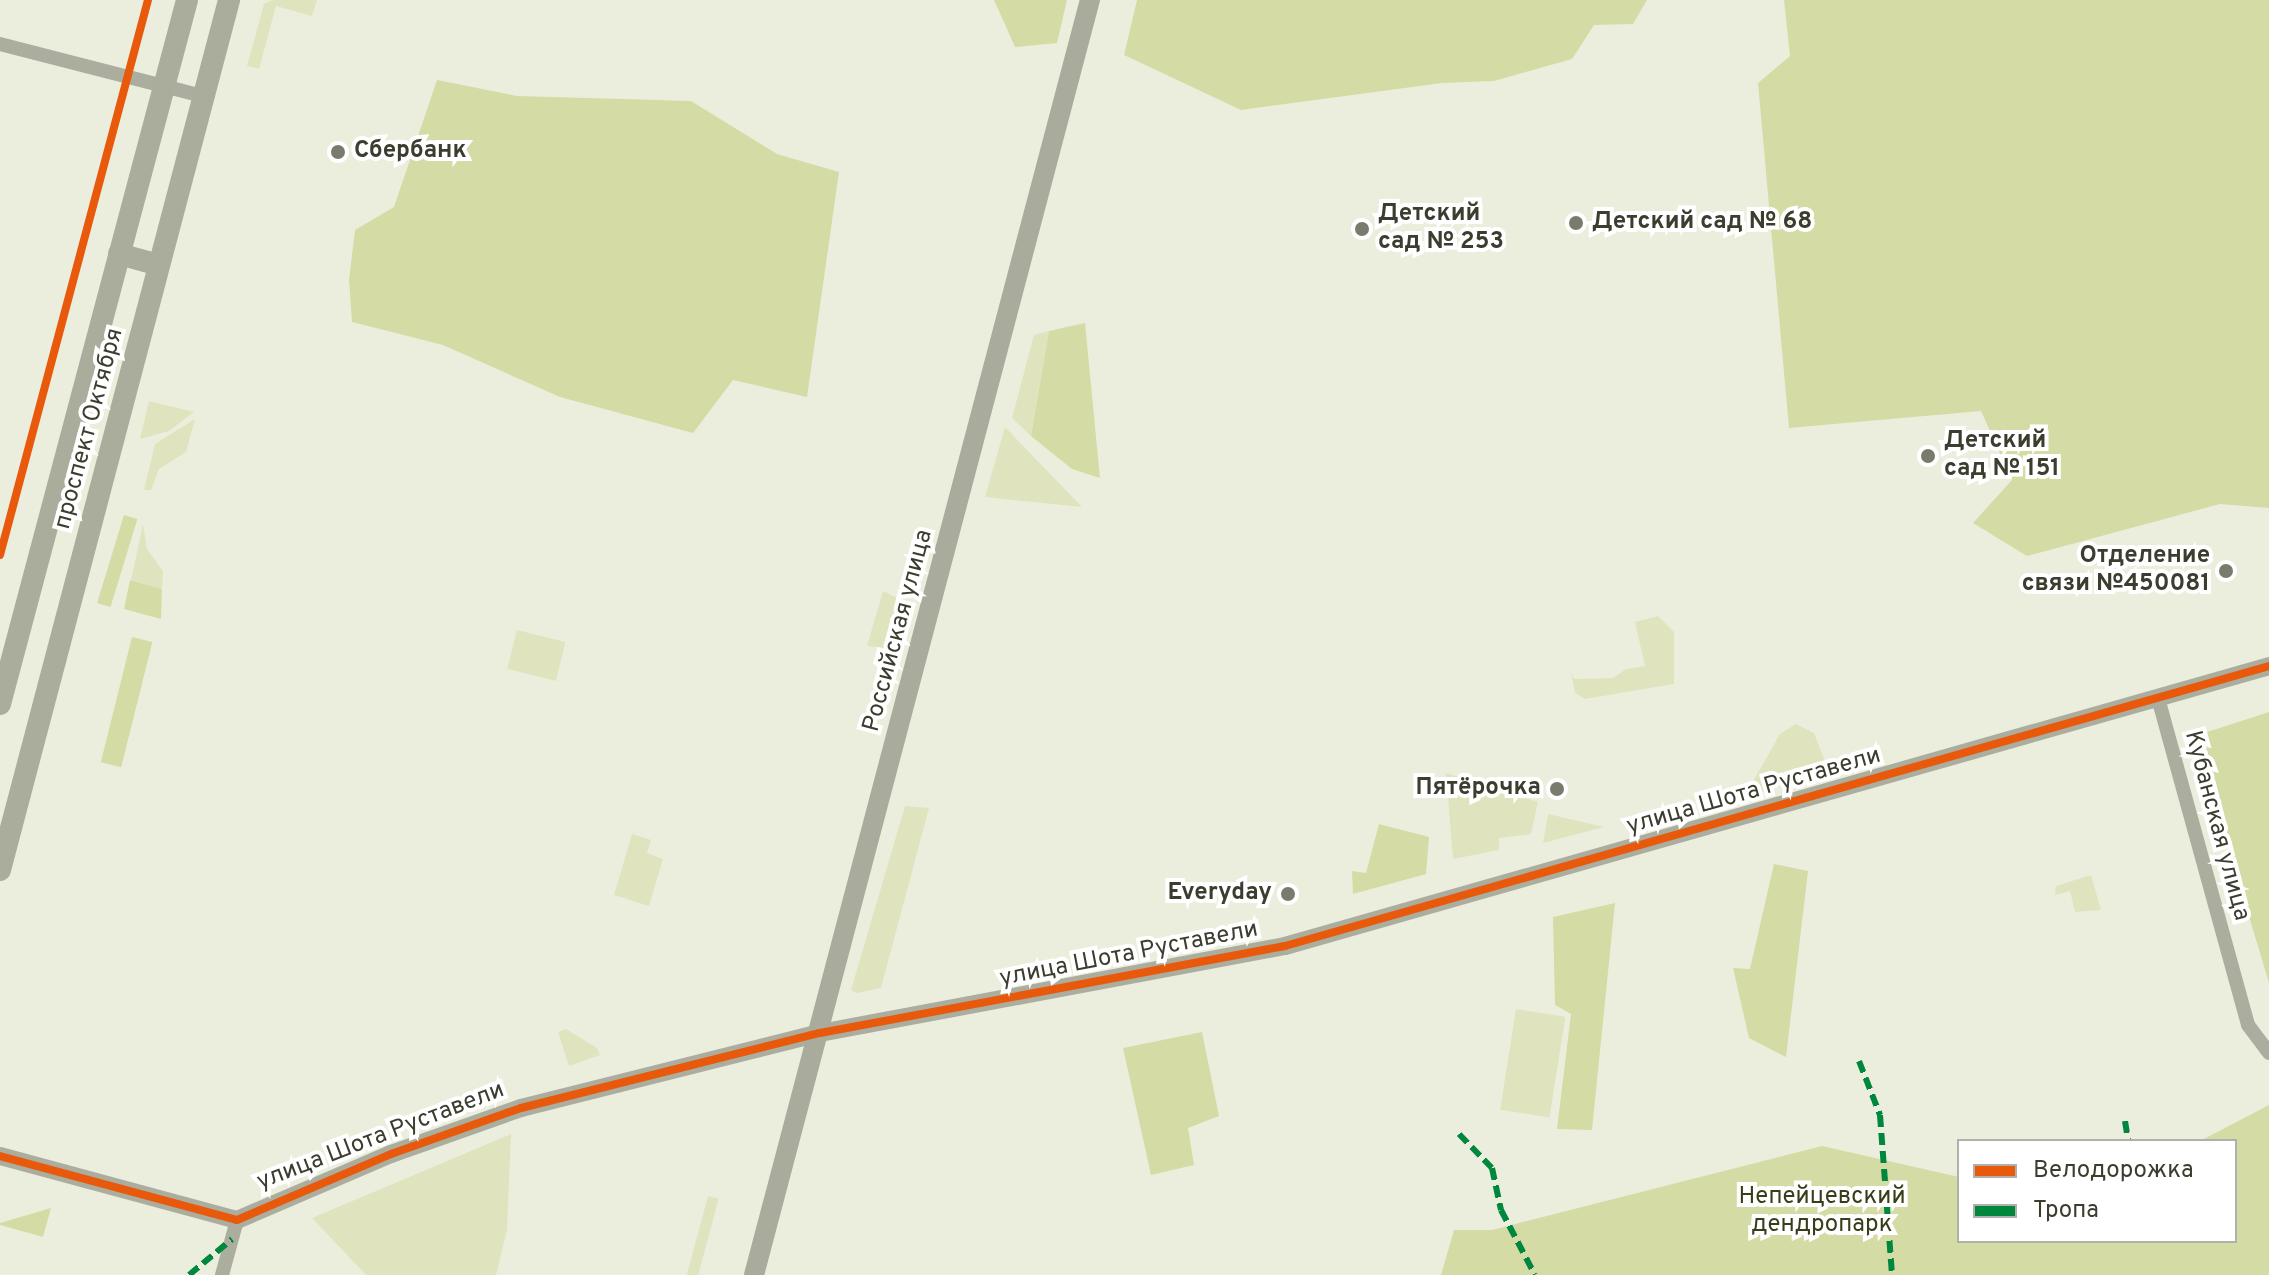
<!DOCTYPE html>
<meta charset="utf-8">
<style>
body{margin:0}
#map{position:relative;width:2269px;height:1275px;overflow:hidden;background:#eceedd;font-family:Overpass,sans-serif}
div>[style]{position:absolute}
.green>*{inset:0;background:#dfe4bf;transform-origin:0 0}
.forest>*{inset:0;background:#d4dba5;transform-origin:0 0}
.minor>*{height:14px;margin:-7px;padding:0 7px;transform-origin:7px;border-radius:7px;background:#abad9f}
.tertiary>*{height:18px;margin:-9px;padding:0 9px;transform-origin:9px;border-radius:9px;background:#abad9f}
.secondary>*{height:20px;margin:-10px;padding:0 10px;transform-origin:10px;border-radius:10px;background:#a9ab9c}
.primary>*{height:22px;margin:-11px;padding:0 11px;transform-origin:11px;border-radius:11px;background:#abad9c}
.quiet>*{height:6px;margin-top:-3px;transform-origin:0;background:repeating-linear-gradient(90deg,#00873e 0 12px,transparent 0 18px)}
.cycleway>*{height:8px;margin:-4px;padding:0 4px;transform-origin:4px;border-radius:4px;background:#e8590c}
.dots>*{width:22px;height:22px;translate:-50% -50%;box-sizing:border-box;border:4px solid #fff;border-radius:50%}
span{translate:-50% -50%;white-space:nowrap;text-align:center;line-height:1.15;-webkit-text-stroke:8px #fff;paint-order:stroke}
.poi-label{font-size:24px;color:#3b3d2f;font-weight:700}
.left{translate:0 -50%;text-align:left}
.right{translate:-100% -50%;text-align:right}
.street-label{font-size:24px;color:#3b3d2f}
.park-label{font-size:24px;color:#393d1a}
.legend{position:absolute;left:1957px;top:1139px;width:280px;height:104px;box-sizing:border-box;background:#fff;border:2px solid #b1b1ac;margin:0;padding:10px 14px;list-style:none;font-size:24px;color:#3b3d2f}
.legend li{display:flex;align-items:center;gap:16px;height:40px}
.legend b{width:40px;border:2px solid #b1b1ac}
</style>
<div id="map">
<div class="green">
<div style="clip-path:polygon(272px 0,317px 0,312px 16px,276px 6px,259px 69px,247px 66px,264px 4px)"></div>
<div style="clip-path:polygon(1049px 331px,1031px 436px,1012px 418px,1034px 335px)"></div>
<div style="clip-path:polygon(149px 401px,194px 412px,169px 431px,140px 439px)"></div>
<div style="clip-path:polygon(195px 419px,186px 452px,159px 469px,151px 490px,144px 490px,155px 444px)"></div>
<div style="clip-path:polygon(1005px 427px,1082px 507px,985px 497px)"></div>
<div style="clip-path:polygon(143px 524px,147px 549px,163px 571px,162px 589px,131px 580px)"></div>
<div style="clip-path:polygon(883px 591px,901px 600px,888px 648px,867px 646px)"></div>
<div style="clip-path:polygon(1658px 616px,1674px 632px,1674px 684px,1585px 699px,1575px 693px,1571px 671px,1574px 679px,1613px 678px,1626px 669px,1645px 666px,1635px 622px)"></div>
<div style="left:517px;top:630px;width:50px;height:40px;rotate:14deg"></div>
<div style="clip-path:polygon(1796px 724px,1814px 733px,1829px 772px,1730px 801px,1727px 792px,1751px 785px,1780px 734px)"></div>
<div style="clip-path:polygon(1446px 773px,1538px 802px,1531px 834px,1499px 838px,1499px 850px,1453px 859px)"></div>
<div style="clip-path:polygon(905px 806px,929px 808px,881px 988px,857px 993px,851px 990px)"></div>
<div style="clip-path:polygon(1548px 814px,1604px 827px,1543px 843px)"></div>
<div style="clip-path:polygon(632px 834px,651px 840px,647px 853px,663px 859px,649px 906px,614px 895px)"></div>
<div style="clip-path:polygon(2091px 875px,2101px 910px,2075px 912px,2070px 891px,2055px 895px,2056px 886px)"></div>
<div style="left:1516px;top:1009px;width:50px;height:102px;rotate:9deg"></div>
<div style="clip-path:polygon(566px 1029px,597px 1048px,600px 1055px,569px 1066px,558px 1032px)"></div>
<div style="clip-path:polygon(511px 1134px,507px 1230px,496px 1275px,366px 1275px,312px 1218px)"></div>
<div style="left:708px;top:1196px;width:11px;height:81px;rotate:15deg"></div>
</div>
<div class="forest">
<div style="clip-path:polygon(994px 0,1067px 0,1057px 43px,1015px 47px)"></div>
<div style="clip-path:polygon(1137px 0,1647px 0,1633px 24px,1594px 25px,1572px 59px,1494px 81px,1442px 83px,1241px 110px,1124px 55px)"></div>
<div style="clip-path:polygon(1784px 0,2269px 0,2269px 508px,2220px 504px,2027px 556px,1973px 523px,2012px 480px,1981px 411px,1789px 428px,1758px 83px,1790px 56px)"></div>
<div style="clip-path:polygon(437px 80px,517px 96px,691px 101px,777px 154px,839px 172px,807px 397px,733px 380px,693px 433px,560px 397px,443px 345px,352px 322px,349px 280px,355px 230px,394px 207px)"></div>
<div style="clip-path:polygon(1085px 323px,1100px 478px,1072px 469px,1031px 436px,1049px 331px)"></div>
<div style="left:124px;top:515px;width:14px;height:92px;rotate:17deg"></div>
<div style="clip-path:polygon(130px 580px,162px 589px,161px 619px,124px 609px)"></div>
<div style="left:132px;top:637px;width:21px;height:129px;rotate:14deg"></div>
<div style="clip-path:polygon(2269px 712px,2269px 983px,2195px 736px)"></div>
<div style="clip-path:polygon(1379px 824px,1429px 837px,1426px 874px,1353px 894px,1352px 871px,1366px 873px)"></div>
<div style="clip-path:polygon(1774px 864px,1808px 871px,1786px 1057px,1749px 1038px,1733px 968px,1750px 969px)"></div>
<div style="clip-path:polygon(1615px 903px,1592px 1130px,1557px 1129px,1571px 1014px,1555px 1005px,1553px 917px)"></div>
<div style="clip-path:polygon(1202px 1032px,1219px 1116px,1188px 1128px,1194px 1165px,1151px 1175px,1123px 1048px)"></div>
<div style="clip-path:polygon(2269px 1105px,2269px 1275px,1441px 1275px,1454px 1230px,1492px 1230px,1822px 1146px,1959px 1177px,1959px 1241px,2235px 1241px,2235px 1141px,2200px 1141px)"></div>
<div style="clip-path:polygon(51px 1208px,43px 1237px,0 1225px,0 1223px)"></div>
</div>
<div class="minor">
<div style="left:0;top:44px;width:209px;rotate:14.4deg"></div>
<div style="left:2158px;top:698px;width:339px;rotate:74.6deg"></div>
<div style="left:2248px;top:1025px;width:35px;rotate:53deg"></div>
<div style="left:222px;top:1275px;width:57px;rotate:-74.7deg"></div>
</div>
<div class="tertiary">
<div style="left:0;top:1156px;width:245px;rotate:15.1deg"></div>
<div style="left:237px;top:1220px;width:168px;rotate:-23.2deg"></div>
<div style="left:391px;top:1154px;width:138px;rotate:-19.5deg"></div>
<div style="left:521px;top:1108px;width:308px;rotate:-14.1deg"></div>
<div style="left:820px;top:1033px;width:473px;rotate:-10.6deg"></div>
<div style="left:1285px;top:946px;width:1023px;rotate:-15.88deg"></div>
</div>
<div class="secondary">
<div style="left:754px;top:1275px;width:1319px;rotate:-75.24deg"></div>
</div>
<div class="primary">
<div style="left:119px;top:254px;width:41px;rotate:15.4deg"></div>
<div style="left:0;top:704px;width:728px;rotate:-75.12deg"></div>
<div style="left:0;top:870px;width:900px;rotate:-75.25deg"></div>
</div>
<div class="quiet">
<div style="left:1859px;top:1061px;width:58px;rotate:68.7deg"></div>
<div style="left:1880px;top:1115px;width:160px;rotate:85.7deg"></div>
<div style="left:2125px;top:1121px;width:20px;rotate:81deg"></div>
<div style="left:1459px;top:1134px;width:47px;rotate:45.9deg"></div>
<div style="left:1492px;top:1168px;width:43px;rotate:77.9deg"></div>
<div style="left:1501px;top:1210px;width:73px;rotate:62.4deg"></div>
<div style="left:189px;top:1275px;width:56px;rotate:-39.9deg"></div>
</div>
<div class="cycleway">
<div style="left:0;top:555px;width:574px;rotate:-75.07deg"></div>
<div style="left:0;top:1156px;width:245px;rotate:15.1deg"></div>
<div style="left:237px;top:1220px;width:168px;rotate:-23.2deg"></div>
<div style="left:391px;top:1154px;width:138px;rotate:-19.5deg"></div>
<div style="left:521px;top:1108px;width:308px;rotate:-14.1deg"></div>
<div style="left:820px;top:1033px;width:473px;rotate:-10.6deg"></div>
<div style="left:1285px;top:946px;width:1023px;rotate:-15.88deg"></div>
</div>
<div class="dots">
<div style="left:338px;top:152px;background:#797b6c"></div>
<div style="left:1576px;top:223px;background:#797b6c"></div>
<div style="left:1362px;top:229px;background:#797b6c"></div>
<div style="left:1928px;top:456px;background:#797b6c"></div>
<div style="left:2226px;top:571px;background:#797b6c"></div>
<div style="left:1557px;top:789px;background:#797b6c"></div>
<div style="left:1288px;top:894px;background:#797b6c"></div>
</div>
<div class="poi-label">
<span class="left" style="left:354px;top:152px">Сбербанк</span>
<span class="left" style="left:1378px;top:229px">Детский<br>сад № 253</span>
<span class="left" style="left:1592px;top:223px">Детский сад № 68</span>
<span class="left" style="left:1944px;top:456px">Детский<br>сад № 151</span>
<span class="right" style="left:2210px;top:571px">Отделение<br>связи №450081</span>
<span class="right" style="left:1541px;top:789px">Пятёрочка</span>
<span class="right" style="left:1272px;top:894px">Everyday</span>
</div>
<div class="street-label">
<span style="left:90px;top:429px;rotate:-75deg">проспект Октября</span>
<span style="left:899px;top:631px;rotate:-75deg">Российская улица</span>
<span style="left:1754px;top:792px;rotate:-16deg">улица Шота Руставели</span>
<span style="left:2216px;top:826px;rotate:75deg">Кубанская улица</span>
<span style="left:1129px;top:955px;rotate:-11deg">улица Шота Руставели</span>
<span style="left:381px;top:1137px;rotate:-21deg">улица Шота Руставели</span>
</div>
<div class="park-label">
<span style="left:1822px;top:1212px">Непейцевский<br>дендропарк</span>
</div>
<ul class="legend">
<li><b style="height:10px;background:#e8590c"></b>Велодорожка</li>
<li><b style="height:10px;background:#00873e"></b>Тропа</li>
</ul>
</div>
